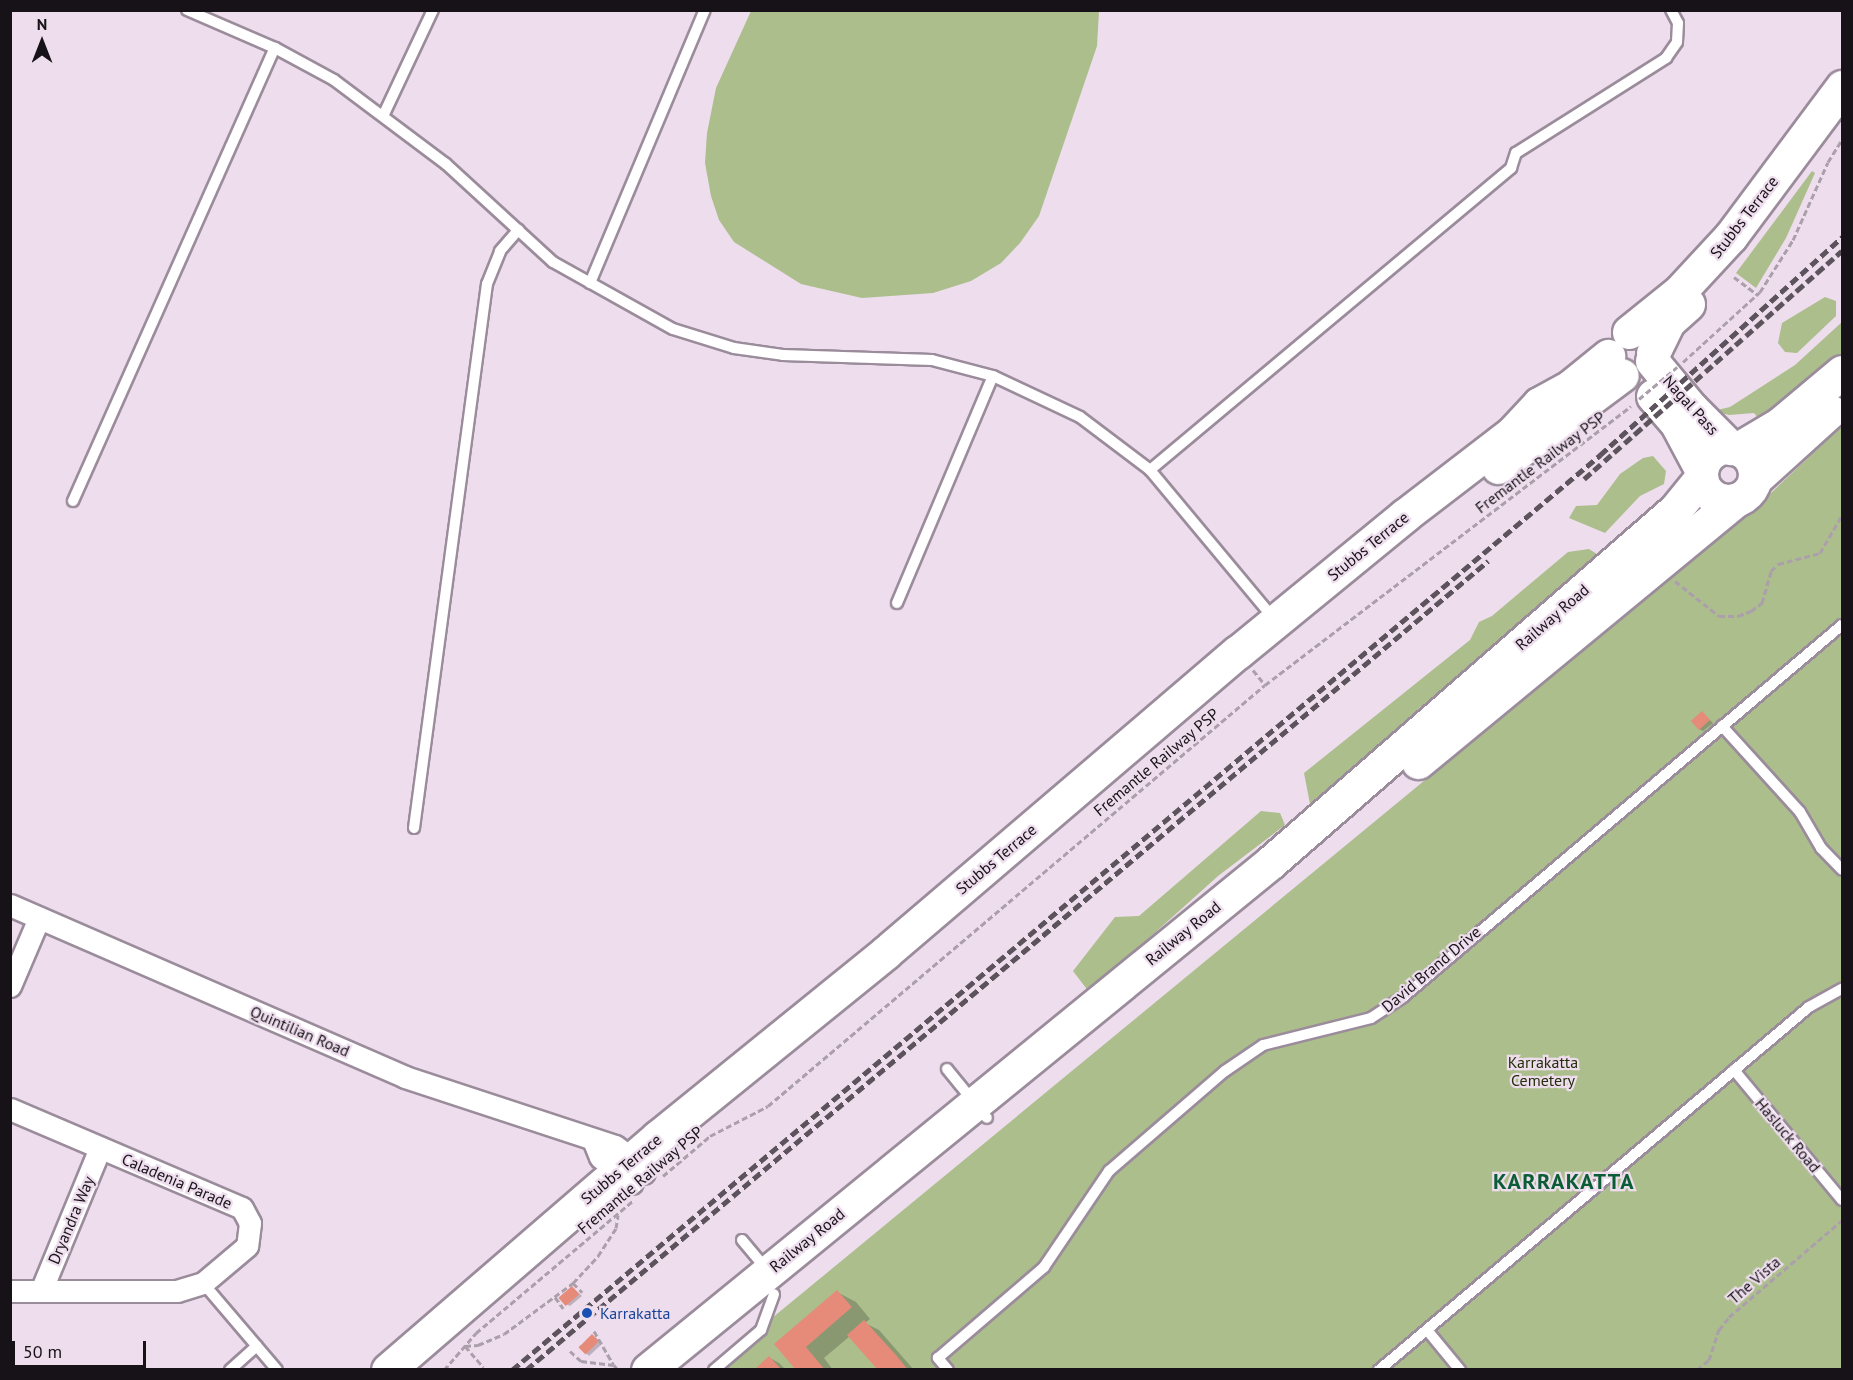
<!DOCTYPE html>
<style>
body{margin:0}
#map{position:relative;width:1853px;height:1380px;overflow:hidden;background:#eddded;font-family:"PT Sans",sans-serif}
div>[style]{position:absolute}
.green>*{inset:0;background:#acbe8c}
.shadow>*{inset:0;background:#0003}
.building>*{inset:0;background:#e68a79;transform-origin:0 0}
.path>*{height:3px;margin-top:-1.5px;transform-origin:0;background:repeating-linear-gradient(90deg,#ab9fab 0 6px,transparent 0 9px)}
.roads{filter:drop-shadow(2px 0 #9b8c9b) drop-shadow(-2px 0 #9b8c9b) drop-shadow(0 2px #9b8c9b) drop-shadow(0 -2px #9b8c9b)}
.lane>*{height:10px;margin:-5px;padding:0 5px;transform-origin:5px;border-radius:5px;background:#fff}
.street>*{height:21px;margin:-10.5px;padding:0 10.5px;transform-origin:10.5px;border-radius:10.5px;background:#fff}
.primary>*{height:33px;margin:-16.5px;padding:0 16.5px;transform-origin:16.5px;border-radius:16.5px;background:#fff}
.primary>.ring{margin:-16.5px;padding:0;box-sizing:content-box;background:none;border:33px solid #fff;border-radius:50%}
.rail>*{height:4.5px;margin-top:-2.25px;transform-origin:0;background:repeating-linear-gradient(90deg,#5c535c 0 9px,transparent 0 13.5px)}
.path-bridge>*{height:3px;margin-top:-1.5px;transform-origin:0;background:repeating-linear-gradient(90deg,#ab9fab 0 6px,transparent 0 9px)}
.dots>*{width:16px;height:16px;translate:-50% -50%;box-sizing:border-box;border:3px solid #eddded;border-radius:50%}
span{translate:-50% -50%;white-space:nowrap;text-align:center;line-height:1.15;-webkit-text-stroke:4.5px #eddded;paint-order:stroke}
.street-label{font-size:16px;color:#171217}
.park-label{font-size:16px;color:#232e09}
.transit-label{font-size:16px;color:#164399}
.left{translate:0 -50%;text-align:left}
.district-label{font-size:22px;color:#0a5d35;font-weight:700;letter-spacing:1.5px}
.frame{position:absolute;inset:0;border:12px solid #171217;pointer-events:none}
.north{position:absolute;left:12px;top:12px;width:60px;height:60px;-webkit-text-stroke:4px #eddded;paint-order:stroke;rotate:0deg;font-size:16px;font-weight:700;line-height:24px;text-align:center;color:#171217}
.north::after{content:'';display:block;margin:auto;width:21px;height:27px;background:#171217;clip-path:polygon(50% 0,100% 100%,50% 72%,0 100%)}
.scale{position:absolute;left:12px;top:1341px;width:134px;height:27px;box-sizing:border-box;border:3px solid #171217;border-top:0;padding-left:8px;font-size:18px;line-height:21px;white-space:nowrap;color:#171217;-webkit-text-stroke:4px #eddded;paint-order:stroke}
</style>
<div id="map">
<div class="green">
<div style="clip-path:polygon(751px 11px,1099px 11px,1097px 46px,1039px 216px,1020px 243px,1001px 263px,971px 281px,933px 293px,862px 298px,801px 284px,734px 242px,719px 220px,711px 196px,705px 163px,707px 133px,716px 88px)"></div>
<div style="clip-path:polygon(1812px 171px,1815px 173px,1786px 238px,1756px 288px,1736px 273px)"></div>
<div style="clip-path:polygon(1825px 297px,1836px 301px,1836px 316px,1797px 353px,1785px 352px,1778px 343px,1782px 323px)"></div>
<div style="clip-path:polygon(1842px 322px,1842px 353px,1796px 396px,1759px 419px,1754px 413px,1729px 415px,1713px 411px,1730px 407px,1795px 365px)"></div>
<div style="clip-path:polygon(1842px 426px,1842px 1369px,709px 1370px,1754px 509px)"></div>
<div style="clip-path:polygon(1653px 456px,1666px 471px,1664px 484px,1640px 496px,1605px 533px,1569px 518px,1576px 506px,1597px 505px,1620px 474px,1643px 458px)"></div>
<div style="clip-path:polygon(1589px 549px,1600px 556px,1587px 570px,1557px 589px,1447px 690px,1420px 707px,1401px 730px,1368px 753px,1331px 793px,1310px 804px,1304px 773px,1470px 640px,1479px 622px,1492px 616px,1568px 552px)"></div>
<div style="clip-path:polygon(1261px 811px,1280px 813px,1285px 825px,1218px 876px,1089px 992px,1073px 971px,1115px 917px,1139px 916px)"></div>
</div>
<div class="shadow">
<div style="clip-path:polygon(1702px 713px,1713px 723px,1703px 731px,1699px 729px)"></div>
<div style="clip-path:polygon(572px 1287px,582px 1296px,570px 1306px,566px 1304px)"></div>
<div style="clip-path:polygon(837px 1292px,856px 1302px,870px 1319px,865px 1323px,879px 1330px,914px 1370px,880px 1370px,850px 1336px,824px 1358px,833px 1370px,798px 1370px,776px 1344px)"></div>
<div style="clip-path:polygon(596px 1338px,602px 1344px,589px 1356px,579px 1346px)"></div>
<div style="clip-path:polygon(770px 1358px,779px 1363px,786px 1370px,756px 1370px)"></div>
</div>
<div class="building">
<div style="left:1702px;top:711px;width:12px;height:15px;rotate:48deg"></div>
<div style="left:572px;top:1286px;width:11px;height:18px;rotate:49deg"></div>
<div style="clip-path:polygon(837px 1290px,852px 1307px,806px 1347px,825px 1370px,796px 1370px,774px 1344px)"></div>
<div style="clip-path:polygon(864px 1320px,896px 1355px,908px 1370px,878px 1370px,847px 1335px)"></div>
<div style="left:592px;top:1334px;width:10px;height:19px;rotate:45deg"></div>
<div style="clip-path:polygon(769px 1356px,780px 1368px,786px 1370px,754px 1370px)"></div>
</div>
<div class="path">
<div style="left:1734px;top:277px;width:30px;rotate:37deg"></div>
<div style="left:1683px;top:362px;width:104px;rotate:-42.3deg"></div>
<div style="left:1760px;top:292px;width:62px;rotate:-57.6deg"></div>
<div style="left:1793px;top:240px;width:85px;rotate:-65.8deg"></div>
<div style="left:1828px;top:162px;width:26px;rotate:-58deg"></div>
<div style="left:1675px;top:581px;width:56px;rotate:38.5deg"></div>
<div style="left:1719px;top:616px;width:19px"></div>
<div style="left:1738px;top:616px;width:14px;rotate:-21deg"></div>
<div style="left:1751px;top:611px;width:14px;rotate:-36deg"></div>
<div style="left:1762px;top:603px;width:33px;rotate:-74deg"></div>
<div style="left:1771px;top:571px;width:10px;rotate:-45deg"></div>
<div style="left:1778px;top:564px;width:43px;rotate:-14.7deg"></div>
<div style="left:1820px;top:553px;width:44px;rotate:-59.9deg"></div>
<div style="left:1253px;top:670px;width:19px;rotate:51deg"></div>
<div style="left:663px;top:1176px;width:62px;rotate:-40.4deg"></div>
<div style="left:710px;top:1136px;width:65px;rotate:-27.3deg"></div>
<div style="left:768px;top:1106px;width:651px;rotate:-40.27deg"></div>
<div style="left:1265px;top:685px;width:460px;rotate:-37.3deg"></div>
<div style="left:573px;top:1283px;width:13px;rotate:45deg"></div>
<div style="left:555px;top:1297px;width:14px;rotate:54deg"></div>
<div style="left:594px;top:1331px;width:39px;rotate:60deg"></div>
<div style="left:465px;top:1346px;width:13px;rotate:-4deg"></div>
<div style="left:478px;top:1345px;width:28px;rotate:-23deg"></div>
<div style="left:504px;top:1334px;width:86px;rotate:-36.5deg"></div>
<div style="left:573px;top:1283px;width:37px;rotate:-47deg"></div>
<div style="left:598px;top:1256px;width:33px;rotate:-57deg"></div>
<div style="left:616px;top:1228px;width:13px;rotate:-81deg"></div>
<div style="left:465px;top:1346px;width:28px;rotate:49deg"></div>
<div style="left:570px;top:1351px;width:15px;rotate:42deg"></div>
<div style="left:581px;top:1361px;width:33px;rotate:7deg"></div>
<div style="left:614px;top:1365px;width:6px;rotate:51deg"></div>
<div style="left:444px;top:1370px;width:49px;rotate:-49.1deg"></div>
<div style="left:476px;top:1333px;width:205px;rotate:-40.1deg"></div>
<div style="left:1697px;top:1370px;width:16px;rotate:-40deg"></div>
<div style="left:1709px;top:1360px;width:32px;rotate:-72deg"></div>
<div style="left:1719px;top:1330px;width:16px;rotate:-52deg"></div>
<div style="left:1729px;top:1317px;width:149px;rotate:-40.6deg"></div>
</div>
<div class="roads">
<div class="lane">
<div style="left:187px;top:10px;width:96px;rotate:23.4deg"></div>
<div style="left:275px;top:48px;width:67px;rotate:28.5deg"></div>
<div style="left:334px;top:80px;width:140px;rotate:36.9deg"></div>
<div style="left:446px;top:164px;width:145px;rotate:42.5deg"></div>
<div style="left:553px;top:262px;width:137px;rotate:29.2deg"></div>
<div style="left:673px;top:329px;width:64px;rotate:17.3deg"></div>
<div style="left:734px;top:348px;width:49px;rotate:8.1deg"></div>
<div style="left:783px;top:355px;width:149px;rotate:1.9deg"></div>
<div style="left:932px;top:360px;width:63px;rotate:14.7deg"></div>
<div style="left:993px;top:376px;width:96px;rotate:25.2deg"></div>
<div style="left:1080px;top:417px;width:88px;rotate:37.1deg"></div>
<div style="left:1150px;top:470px;width:194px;rotate:50.2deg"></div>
<div style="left:384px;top:114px;width:115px;rotate:-64.8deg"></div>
<div style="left:590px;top:283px;width:296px;rotate:-67.2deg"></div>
<div style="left:1150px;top:470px;width:471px;rotate:-39.9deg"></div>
<div style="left:1511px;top:168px;width:16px;rotate:-72deg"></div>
<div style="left:1516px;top:153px;width:178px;rotate:-32.3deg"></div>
<div style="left:1666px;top:58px;width:19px;rotate:-55deg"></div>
<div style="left:1677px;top:42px;width:19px;rotate:-87deg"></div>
<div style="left:1678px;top:23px;width:15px;rotate:-118deg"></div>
<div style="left:73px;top:501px;width:496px;rotate:-66deg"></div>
<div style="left:897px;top:603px;width:246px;rotate:-67.1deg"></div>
<div style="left:1722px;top:726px;width:116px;rotate:47.8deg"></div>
<div style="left:1800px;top:812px;width:42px;rotate:59.7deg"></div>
<div style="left:1821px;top:848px;width:30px;rotate:46deg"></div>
<div style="left:414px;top:828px;width:549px;rotate:-82.36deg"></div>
<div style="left:487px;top:284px;width:35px;rotate:-68deg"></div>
<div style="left:500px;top:251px;width:28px;rotate:-49deg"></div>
<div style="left:947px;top:1069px;width:63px;rotate:50.8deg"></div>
<div style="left:1734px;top:1070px;width:169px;rotate:50.3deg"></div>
<div style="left:742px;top:1240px;width:38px;rotate:50deg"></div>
<div style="left:203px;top:1283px;width:114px;rotate:49.6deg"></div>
<div style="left:1427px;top:1330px;width:52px;rotate:50.5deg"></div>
<div style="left:230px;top:1370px;width:36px;rotate:-42deg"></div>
<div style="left:714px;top:1370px;width:62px;rotate:-40.4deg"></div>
<div style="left:761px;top:1330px;width:38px;rotate:-70deg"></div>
<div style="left:948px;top:1370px;width:16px;rotate:-130deg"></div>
<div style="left:938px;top:1358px;width:140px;rotate:-40.6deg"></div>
<div style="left:1044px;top:1267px;width:116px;rotate:-55.9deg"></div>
<div style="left:1109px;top:1171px;width:153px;rotate:-40.8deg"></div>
<div style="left:1225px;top:1071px;width:46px;rotate:-34.4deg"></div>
<div style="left:1263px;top:1045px;width:111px;rotate:-14deg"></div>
<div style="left:1371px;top:1018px;width:38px;rotate:-33deg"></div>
<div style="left:1403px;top:997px;width:575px;rotate:-40.28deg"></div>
<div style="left:1379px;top:1370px;width:563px;rotate:-40.17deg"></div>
<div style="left:1809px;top:1007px;width:38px;rotate:-29deg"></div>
</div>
<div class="street">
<div style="left:10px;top:905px;width:431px;rotate:23.5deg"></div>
<div style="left:405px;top:1077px;width:221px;rotate:18.2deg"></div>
<div style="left:615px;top:1146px;width:24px;rotate:36deg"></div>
<div style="left:634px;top:1160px;width:16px;rotate:52deg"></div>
<div style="left:10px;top:986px;width:74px;rotate:-66.9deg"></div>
<div style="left:10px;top:1109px;width:252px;rotate:23.1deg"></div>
<div style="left:242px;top:1208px;width:17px;rotate:62deg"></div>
<div style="left:250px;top:1223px;width:23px;rotate:97deg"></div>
<div style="left:247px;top:1246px;width:57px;rotate:139.9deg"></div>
<div style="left:203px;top:1283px;width:27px;rotate:163deg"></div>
<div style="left:177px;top:1291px;width:167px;rotate:180deg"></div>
<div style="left:594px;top:1142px;width:16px;rotate:68deg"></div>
<div style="left:600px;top:1157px;width:41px;rotate:39.1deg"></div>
<div style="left:41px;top:1291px;width:155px;rotate:-67.6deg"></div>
</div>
<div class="primary">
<div style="left:1629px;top:332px;width:65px;rotate:-38.8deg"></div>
<div style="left:1680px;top:291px;width:75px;rotate:-47.2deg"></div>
<div style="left:1731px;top:236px;width:186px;rotate:-53.3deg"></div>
<div style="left:1653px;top:353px;width:34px;rotate:-64deg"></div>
<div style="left:1668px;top:322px;width:27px;rotate:-42deg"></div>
<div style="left:1652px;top:361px;width:61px;rotate:50.3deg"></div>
<div style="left:1691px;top:408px;width:57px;rotate:45deg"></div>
<div style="left:1653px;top:396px;width:37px;rotate:49deg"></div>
<div style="left:1677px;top:424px;width:51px;rotate:61.9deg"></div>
<div class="ring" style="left:1701px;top:447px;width:21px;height:21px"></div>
<div style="left:1738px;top:449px;width:49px;rotate:-30.8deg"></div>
<div style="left:1780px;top:424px;width:81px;rotate:-40deg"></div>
<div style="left:1498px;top:467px;width:154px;rotate:-36.6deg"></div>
<div style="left:1755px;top:479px;width:101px;rotate:-42.2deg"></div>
<div style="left:1418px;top:762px;width:412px;rotate:-39.5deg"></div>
<div style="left:388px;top:1370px;width:357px;rotate:-40.8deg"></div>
<div style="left:658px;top:1137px;width:292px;rotate:-39deg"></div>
<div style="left:885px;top:953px;width:464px;rotate:-40.5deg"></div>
<div style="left:1238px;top:652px;width:215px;rotate:-39.3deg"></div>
<div style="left:1404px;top:516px;width:136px;rotate:-37.5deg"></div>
<div style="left:1512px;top:433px;width:40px;rotate:-47deg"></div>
<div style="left:1539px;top:404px;width:37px;rotate:-29deg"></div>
<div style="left:1571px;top:386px;width:48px;rotate:-39deg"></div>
<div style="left:648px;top:1370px;width:804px;rotate:-39.19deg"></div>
<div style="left:1271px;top:862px;width:536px;rotate:-41.07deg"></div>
<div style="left:1675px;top:510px;width:41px;rotate:-50.9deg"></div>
</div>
</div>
<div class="rail">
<div style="left:1584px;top:479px;width:344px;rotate:-41.5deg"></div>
<div style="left:512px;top:1370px;width:1422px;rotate:-40.06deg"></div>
<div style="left:1600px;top:455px;width:326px;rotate:-42deg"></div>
<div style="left:526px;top:1370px;width:1257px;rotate:-40.06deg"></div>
</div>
<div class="path-bridge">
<div style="left:1639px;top:399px;width:50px;rotate:-40.1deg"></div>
</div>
<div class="dots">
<div style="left:587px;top:1313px;background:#1a4fb4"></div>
</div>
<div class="street-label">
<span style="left:1744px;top:217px;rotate:-52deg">Stubbs Terrace</span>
<span style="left:1691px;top:405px;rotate:48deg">Nagal Pass</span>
<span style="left:1540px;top:462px;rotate:-37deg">Fremantle Railway PSP</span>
<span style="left:1368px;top:546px;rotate:-39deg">Stubbs Terrace</span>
<span style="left:1552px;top:617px;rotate:-41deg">Railway Road</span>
<span style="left:1156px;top:762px;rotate:-40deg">Fremantle Railway PSP</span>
<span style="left:996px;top:859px;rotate:-40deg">Stubbs Terrace</span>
<span style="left:1183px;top:933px;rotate:-39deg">Railway Road</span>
<span style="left:1431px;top:969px;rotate:-40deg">David Brand Drive</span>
<span style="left:300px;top:1031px;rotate:23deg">Quintilian Road</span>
<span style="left:1788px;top:1135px;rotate:50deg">Hasluck Road</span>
<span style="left:621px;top:1169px;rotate:-40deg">Stubbs Terrace</span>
<span style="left:640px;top:1180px;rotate:-40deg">Fremantle Railway PSP</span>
<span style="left:177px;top:1181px;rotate:23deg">Caladenia Parade</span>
<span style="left:71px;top:1220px;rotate:-67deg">Dryandra Way</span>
<span style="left:807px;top:1240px;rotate:-39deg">Railway Road</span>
<span style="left:1754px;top:1280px;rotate:-41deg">The Vista</span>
</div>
<div class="park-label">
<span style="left:1543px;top:1071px">Karrakatta<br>Cemetery</span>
</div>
<div class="transit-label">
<span class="left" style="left:600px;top:1313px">Karrakatta</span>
</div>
<div class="district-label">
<span style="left:1564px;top:1182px">KARRAKATTA</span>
</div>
<div class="frame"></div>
<div class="north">N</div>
<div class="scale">50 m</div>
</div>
